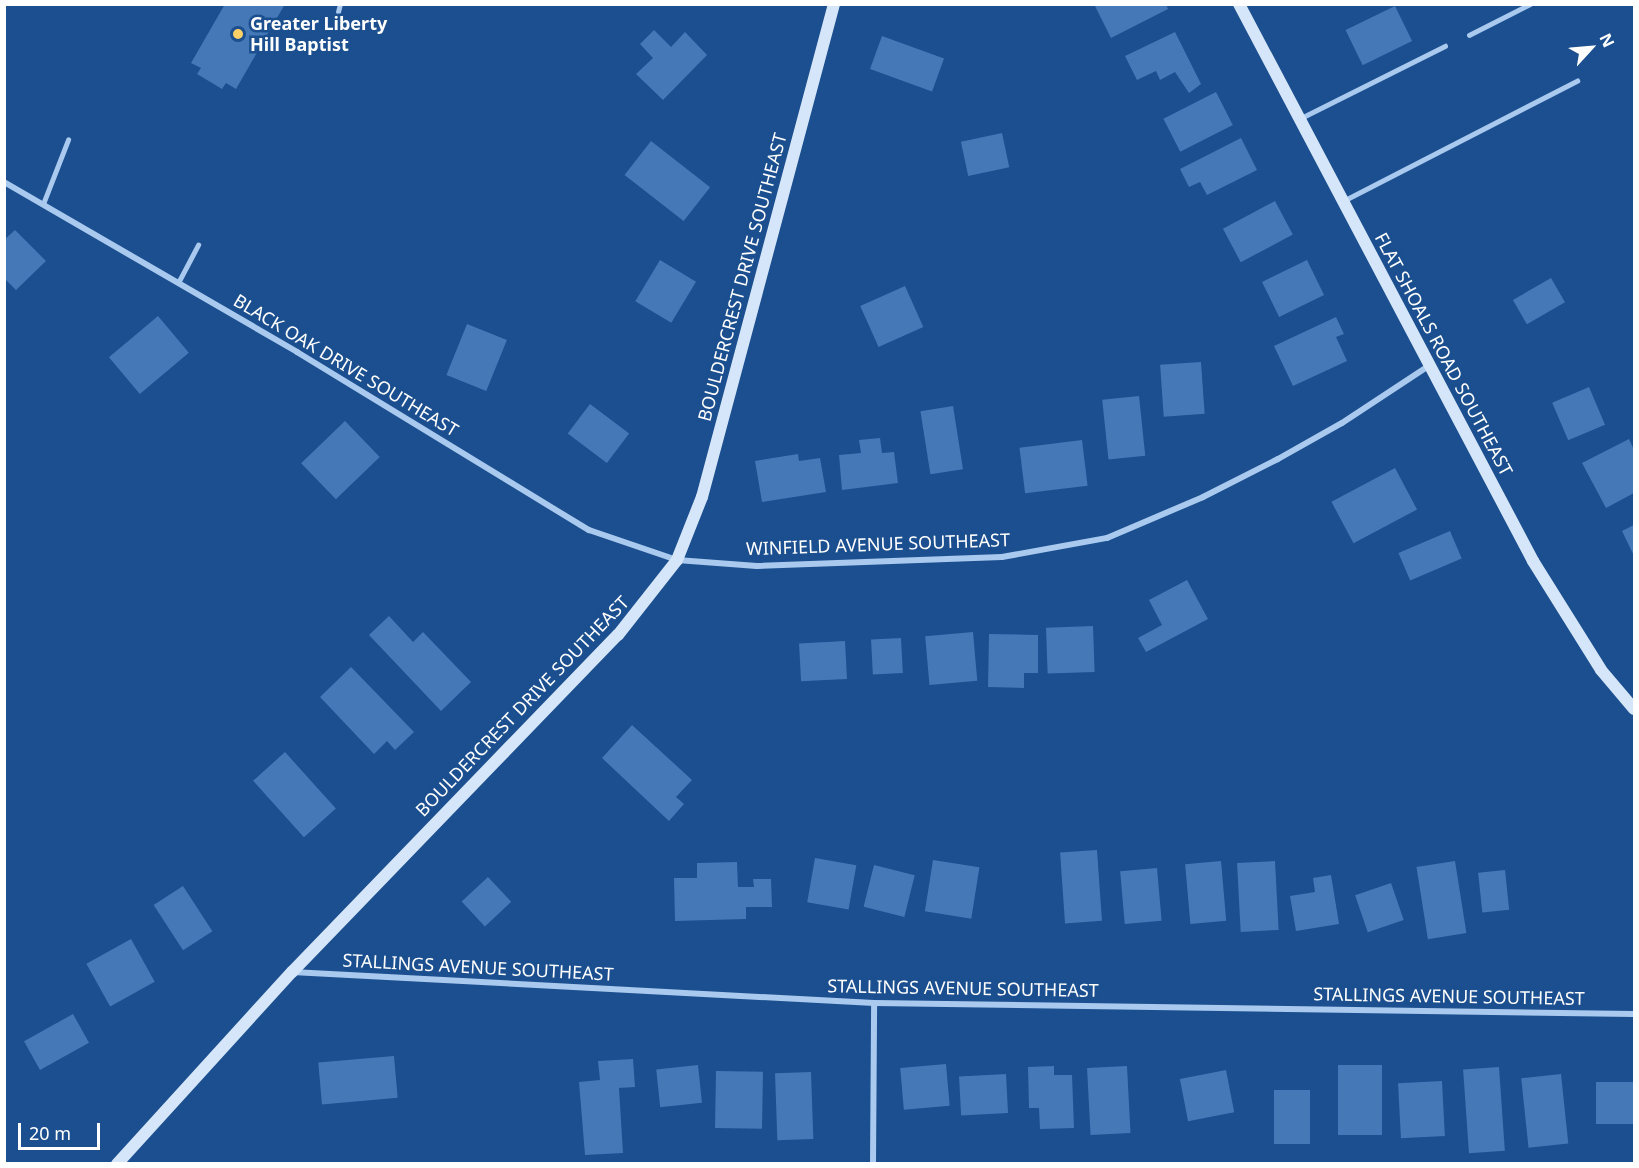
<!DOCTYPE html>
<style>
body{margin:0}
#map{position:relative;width:1639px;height:1168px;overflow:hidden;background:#1b4f8f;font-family:"Noto Sans",sans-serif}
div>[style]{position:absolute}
.building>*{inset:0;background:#4478b7;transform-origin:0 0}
.lane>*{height:4.5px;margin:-2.25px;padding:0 2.25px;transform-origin:2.25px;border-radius:2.25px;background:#a9c9ee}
.street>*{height:6px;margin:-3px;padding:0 3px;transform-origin:3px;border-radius:3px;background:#a9c9ee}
.secondary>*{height:12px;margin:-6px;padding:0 6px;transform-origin:6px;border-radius:6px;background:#d6e6fa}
.dots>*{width:16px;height:16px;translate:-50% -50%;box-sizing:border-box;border:3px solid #1b4f8f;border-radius:50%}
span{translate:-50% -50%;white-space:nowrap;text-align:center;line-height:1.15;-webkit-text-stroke:5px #1b4f8f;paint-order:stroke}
.poi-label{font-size:18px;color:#fff;font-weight:700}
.left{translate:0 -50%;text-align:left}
.street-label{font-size:18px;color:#fff}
.frame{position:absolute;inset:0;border:6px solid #fff;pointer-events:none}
.north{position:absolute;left:1561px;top:18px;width:60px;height:60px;-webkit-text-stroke:4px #1b4f8f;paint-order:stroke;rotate:64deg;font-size:16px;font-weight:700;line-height:24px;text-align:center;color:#fff}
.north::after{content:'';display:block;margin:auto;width:21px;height:27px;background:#fff;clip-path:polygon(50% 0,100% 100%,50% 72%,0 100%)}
.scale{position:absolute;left:18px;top:1123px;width:82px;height:27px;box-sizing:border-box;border:3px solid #fff;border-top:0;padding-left:8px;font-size:18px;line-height:21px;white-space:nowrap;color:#fff;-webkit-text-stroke:4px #1b4f8f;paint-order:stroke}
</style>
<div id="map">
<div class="building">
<div style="clip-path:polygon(225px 4px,285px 4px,236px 89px,226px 83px,222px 89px,197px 74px,201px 68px,191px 63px)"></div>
<div style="clip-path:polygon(1094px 4px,1166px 4px,1168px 9px,1111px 38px)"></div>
<div style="left:1395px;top:6px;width:39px;height:55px;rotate:64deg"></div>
<div style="clip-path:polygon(654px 30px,671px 47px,685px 32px,707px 55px,663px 100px,636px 74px,653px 58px,640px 44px)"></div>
<div style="clip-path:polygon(1175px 32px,1201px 84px,1189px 93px,1175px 72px,1160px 80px,1156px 71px,1137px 80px,1125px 56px)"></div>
<div style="left:882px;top:36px;width:66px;height:35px;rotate:20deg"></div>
<div style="left:1216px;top:92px;width:37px;height:59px;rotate:63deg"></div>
<div style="left:1002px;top:133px;width:35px;height:42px;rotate:78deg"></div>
<div style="clip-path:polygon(1241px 138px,1257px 170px,1207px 195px,1200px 182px,1189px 187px,1180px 169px)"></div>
<div style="left:651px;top:141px;width:75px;height:43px;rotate:38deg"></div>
<div style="left:1275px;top:201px;width:38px;height:59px;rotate:62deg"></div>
<div style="clip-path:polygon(15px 230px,46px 261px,16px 290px,4px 278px,4px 240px)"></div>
<div style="left:660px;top:260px;width:42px;height:48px;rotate:31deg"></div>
<div style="left:1307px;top:260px;width:39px;height:50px;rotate:64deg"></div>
<div style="left:1551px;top:278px;width:28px;height:44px;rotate:60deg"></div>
<div style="left:905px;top:286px;width:45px;height:49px;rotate:66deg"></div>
<div style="left:158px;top:316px;width:48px;height:64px;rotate:50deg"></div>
<div style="clip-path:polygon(1336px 317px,1344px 334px,1336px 337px,1347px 361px,1293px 386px,1274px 346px)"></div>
<div style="left:467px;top:324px;width:43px;height:55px;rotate:22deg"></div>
<div style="left:1201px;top:362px;width:52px;height:41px;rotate:86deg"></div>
<div style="left:1589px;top:387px;width:41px;height:40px;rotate:67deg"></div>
<div style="left:1139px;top:396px;width:60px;height:37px;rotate:84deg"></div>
<div style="left:590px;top:404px;width:49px;height:37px;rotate:37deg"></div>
<div style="left:953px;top:406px;width:64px;height:33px;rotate:81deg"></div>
<div style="left:345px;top:421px;width:50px;height:61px;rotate:46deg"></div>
<div style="clip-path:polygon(880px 438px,882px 453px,894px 452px,898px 483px,842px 490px,839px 455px,861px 453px,859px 440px)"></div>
<div style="clip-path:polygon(1629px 439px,1634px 450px,1634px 493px,1606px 508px,1582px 463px)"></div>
<div style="left:1082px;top:440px;width:46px;height:63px;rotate:83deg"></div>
<div style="clip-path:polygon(798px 454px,799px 461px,820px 458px,826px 492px,762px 502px,755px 461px)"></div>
<div style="left:1395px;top:468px;width:47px;height:72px;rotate:62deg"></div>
<div style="clip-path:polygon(1634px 525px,1634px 556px,1622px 531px)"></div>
<div style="left:1450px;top:531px;width:30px;height:56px;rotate:67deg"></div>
<div style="clip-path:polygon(1187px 580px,1208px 619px,1146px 652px,1138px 638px,1162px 625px,1149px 600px)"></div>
<div style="clip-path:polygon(389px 616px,413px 642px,423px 632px,471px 682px,441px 711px,369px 635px)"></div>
<div style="left:1093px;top:626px;width:46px;height:47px;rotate:88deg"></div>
<div style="left:973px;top:632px;width:49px;height:48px;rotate:85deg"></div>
<div style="clip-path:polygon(989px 634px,1038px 635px,1038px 673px,1024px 673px,1024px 688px,988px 687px)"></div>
<div style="left:901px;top:638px;width:35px;height:30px;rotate:87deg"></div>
<div style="left:845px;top:641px;width:38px;height:46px;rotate:87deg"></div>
<div style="clip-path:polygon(351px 667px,414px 732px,395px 750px,387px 741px,374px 754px,320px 697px)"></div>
<div style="clip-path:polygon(632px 725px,692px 780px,676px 797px,684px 804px,669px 821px,602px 758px)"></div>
<div style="left:285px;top:752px;width:76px;height:43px;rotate:48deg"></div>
<div style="left:1097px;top:850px;width:71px;height:37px;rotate:86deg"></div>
<div style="left:815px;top:858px;width:42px;height:45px;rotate:10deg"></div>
<div style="left:933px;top:860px;width:47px;height:52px;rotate:9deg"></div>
<div style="left:1221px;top:861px;width:60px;height:36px;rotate:85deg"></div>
<div style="left:1275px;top:861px;width:69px;height:38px;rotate:87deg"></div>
<div style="left:1455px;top:861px;width:73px;height:39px;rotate:81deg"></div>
<div style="clip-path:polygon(737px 862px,738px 887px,754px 887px,753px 879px,771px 879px,772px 907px,746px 907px,746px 919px,675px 921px,674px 878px,697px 878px,697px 863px)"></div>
<div style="left:874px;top:865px;width:42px;height:43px;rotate:14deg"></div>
<div style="left:1157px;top:868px;width:53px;height:37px;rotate:85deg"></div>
<div style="left:1505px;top:870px;width:40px;height:27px;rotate:84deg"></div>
<div style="clip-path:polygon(1331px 875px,1339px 924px,1296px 931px,1290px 896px,1315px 892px,1313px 878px)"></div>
<div style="left:488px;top:877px;width:34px;height:36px;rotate:47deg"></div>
<div style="left:1391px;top:883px;width:39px;height:38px;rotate:71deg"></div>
<div style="left:183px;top:886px;width:54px;height:35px;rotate:57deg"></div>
<div style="left:131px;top:939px;width:49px;height:51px;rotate:61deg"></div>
<div style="left:73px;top:1014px;width:33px;height:56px;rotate:61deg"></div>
<div style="left:394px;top:1056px;width:42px;height:76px;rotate:85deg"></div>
<div style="clip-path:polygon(633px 1059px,635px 1087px,619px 1088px,623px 1153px,585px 1155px,579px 1082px,600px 1080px,598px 1061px)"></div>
<div style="left:946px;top:1064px;width:42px;height:46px;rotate:85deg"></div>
<div style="left:698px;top:1065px;width:38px;height:42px;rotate:84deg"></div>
<div style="left:1338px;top:1065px;width:44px;height:70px"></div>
<div style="clip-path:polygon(1054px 1066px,1054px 1075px,1072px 1075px,1074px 1128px,1040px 1129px,1039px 1108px,1029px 1108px,1028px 1067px)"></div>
<div style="left:1127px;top:1066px;width:67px;height:40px;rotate:87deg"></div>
<div style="left:1499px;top:1067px;width:84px;height:36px;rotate:86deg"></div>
<div style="left:1226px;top:1070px;width:43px;height:47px;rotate:79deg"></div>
<div style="left:716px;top:1071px;width:47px;height:57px;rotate:1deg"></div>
<div style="left:811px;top:1072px;width:67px;height:36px;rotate:88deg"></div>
<div style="left:1006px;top:1074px;width:39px;height:47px;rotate:87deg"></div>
<div style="left:1561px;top:1074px;width:70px;height:40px;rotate:84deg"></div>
<div style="left:1442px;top:1081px;width:55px;height:44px;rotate:87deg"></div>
<div style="left:1634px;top:1082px;width:42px;height:38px;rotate:90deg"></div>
<div style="left:1274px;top:1090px;width:36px;height:54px"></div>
</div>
<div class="lane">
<div style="left:338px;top:12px;width:8px;rotate:-76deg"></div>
<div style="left:1469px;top:35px;width:68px;rotate:-26.9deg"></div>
<div style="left:1301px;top:118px;width:161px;rotate:-26.6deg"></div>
<div style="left:1345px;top:200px;width:261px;rotate:-27.2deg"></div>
<div style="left:43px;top:204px;width:69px;rotate:-68.7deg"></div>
<div style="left:178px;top:283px;width:43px;rotate:-62.2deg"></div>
</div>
<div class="street">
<div style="left:4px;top:182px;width:339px;rotate:30.1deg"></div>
<div style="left:297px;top:352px;width:342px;rotate:31.4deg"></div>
<div style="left:589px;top:530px;width:93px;rotate:18.8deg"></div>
<div style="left:677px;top:560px;width:80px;rotate:4.3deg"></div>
<div style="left:757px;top:566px;width:245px;rotate:-2.1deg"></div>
<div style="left:1002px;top:557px;width:107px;rotate:-10.3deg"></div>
<div style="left:1107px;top:538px;width:104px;rotate:-23.1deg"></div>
<div style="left:1203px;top:497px;width:84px;rotate:-26.9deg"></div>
<div style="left:1278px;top:459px;width:73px;rotate:-29.4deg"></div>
<div style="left:1342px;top:423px;width:105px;rotate:-33.4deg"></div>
<div style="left:292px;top:972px;width:583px;rotate:3.05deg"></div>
<div style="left:874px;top:1003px;width:760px;rotate:0.83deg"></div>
<div style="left:873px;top:1164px;width:161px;rotate:-89.6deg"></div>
</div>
<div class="secondary">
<div style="left:1239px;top:4px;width:630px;rotate:62.17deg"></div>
<div style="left:1533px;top:561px;width:128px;rotate:58deg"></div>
<div style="left:1601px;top:670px;width:51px;rotate:49.8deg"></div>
<div style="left:117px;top:1164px;width:260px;rotate:-47.7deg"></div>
<div style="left:292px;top:972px;width:469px;rotate:-46deg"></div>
<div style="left:618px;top:635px;width:95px;rotate:-51.8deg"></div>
<div style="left:677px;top:560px;width:68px;rotate:-68.4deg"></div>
<div style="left:702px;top:497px;width:510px;rotate:-75.01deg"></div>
</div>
<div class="dots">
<div style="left:238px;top:34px;background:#ffd166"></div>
</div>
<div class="poi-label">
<span class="left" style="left:250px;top:34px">Greater Liberty<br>Hill Baptist</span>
</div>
<div class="street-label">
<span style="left:742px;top:277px;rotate:-75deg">BOULDERCREST DRIVE SOUTHEAST</span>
<span style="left:1444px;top:354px;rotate:62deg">FLAT SHOALS ROAD SOUTHEAST</span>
<span style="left:346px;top:365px;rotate:31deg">BLACK OAK DRIVE SOUTHEAST</span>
<span style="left:878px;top:544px;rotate:-2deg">WINFIELD AVENUE SOUTHEAST</span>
<span style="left:522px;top:706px;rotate:-46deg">BOULDERCREST DRIVE SOUTHEAST</span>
<span style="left:478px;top:967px;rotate:3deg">STALLINGS AVENUE SOUTHEAST</span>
<span style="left:963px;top:988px;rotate:1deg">STALLINGS AVENUE SOUTHEAST</span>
<span style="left:1449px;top:996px;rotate:1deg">STALLINGS AVENUE SOUTHEAST</span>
</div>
<div class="frame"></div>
<div class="north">N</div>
<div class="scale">20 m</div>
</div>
